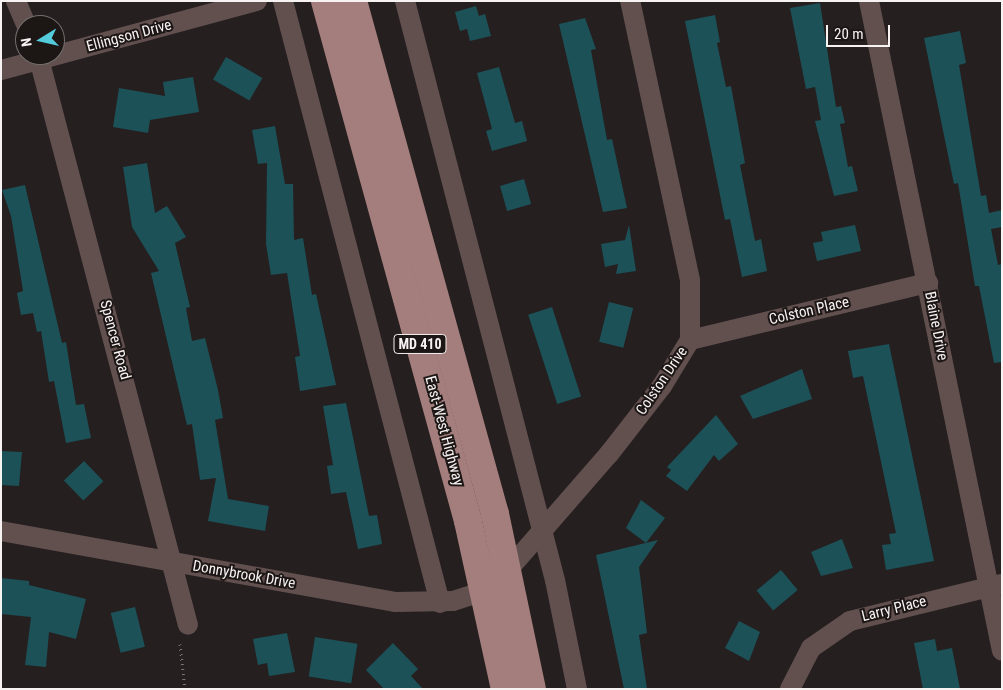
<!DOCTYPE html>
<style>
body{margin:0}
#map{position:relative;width:1003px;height:690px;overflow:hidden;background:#251f1f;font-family:"Roboto Condensed",sans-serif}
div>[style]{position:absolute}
.building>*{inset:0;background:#1c5158;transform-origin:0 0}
.path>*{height:3px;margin-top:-1.5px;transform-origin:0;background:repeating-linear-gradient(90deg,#7d7878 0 1px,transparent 0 5px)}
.minor>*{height:20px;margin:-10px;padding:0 10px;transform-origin:10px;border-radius:10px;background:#62504f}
.primary>*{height:28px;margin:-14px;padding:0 14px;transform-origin:14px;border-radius:14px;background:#a47e7c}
span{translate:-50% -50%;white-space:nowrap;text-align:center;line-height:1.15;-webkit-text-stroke:4px #1c1615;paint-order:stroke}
.shield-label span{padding:1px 4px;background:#1c1615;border:1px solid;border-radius:4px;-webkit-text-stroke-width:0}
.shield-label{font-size:14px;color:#f8f3f3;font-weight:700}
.street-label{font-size:15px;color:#f8f3f3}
.frame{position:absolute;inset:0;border:2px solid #f8f3f3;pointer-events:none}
.north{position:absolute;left:15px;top:15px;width:50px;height:50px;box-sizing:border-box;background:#1c1615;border:1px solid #746e6e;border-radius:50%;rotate:261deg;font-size:14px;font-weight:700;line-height:20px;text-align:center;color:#f8f3f3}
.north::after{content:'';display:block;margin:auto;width:18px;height:22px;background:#53cbda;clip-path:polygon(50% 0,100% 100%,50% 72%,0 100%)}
.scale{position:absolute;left:826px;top:25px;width:64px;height:22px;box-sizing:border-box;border:2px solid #f8f3f3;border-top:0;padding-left:6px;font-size:15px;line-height:18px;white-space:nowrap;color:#f8f3f3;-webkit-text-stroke:4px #1c1615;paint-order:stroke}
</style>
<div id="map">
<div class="building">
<div style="clip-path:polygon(820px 3px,836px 107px,841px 106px,845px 123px,840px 124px,848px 167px,852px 166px,858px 191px,834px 196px,815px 121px,821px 120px,815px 87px,806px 89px,790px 8px)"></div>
<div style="clip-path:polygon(476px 6px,479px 16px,485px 14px,491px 36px,470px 41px,467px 29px,460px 31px,455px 12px)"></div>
<div style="clip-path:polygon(715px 15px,720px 42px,717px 43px,726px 87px,731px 86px,745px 163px,740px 165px,755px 241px,761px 239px,767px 271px,742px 277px,730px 219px,725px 220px,685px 21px)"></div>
<div style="clip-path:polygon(585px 18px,596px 49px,591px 50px,607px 140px,612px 139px,627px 208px,603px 212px,559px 24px)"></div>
<div style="clip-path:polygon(960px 31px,966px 63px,959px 65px,981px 196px,986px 195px,989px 213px,1002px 210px,1002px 227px,991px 229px,998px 265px,1002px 264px,1002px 362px,994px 363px,979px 286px,975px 286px,958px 183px,954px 184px,924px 38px)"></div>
<div style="left:226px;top:57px;width:42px;height:26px;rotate:30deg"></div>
<div style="clip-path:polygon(499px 67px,515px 123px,522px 121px,527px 141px,492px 151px,486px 131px,492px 129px,477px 73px)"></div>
<div style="clip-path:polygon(193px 77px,199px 112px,150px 120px,148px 133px,113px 127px,119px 88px,165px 96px,163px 82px)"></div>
<div style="clip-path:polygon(275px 126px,285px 184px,293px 184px,294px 240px,303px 238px,312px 295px,316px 294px,336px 385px,300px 391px,295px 357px,300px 356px,287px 273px,271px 275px,266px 244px,267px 163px,258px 164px,252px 130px)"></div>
<div style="clip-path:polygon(147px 163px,155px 213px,167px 206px,186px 237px,175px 243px,190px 307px,186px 308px,192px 341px,205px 338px,218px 390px,223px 418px,215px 420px,228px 499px,269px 506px,265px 531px,208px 521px,216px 478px,200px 480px,192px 424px,187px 425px,151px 273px,159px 271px,132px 227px,123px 167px)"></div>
<div style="left:524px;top:179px;width:26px;height:25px;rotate:74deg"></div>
<div style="clip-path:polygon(25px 185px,62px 343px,66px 342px,76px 405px,84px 404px,91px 438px,66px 443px,54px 381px,49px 382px,41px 331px,37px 332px,33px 313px,21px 315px,17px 293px,23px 291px,11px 216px,2px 190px)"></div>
<div style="clip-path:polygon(629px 225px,636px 271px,616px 274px,618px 264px,605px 267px,601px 244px,625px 240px)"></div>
<div style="clip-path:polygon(855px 225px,861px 251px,817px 261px,813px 243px,823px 241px,821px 232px)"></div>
<div style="left:609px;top:302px;width:25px;height:41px;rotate:14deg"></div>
<div style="left:552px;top:307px;width:94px;height:25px;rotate:72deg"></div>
<div style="clip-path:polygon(889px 344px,934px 561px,886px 570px,882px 545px,891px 544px,889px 534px,896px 533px,863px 376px,853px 378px,848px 351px)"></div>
<div style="clip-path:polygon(802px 369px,812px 399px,753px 419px,740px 396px)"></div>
<div style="clip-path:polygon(346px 403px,369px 516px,377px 515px,382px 544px,358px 549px,346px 492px,331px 494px,327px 466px,333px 465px,323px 406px)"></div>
<div style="clip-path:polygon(716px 415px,738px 444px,719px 461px,714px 455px,687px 491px,666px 476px,671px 470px,667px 467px)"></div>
<div style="clip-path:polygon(1px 451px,22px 452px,19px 486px,1px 485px)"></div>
<div style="left:84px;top:461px;width:28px;height:28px;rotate:46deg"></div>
<div style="clip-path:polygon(641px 500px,665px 518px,646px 543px,626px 528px)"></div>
<div style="clip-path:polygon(842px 539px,853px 568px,821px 576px,811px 552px)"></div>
<div style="clip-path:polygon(658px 540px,639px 567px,647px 633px,639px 635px,647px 689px,624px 689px,596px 555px)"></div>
<div style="left:781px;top:570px;width:26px;height:32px;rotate:50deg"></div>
<div style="clip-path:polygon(1px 578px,29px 581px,29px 585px,86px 599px,76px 639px,49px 632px,46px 667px,25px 665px,31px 617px,1px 614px)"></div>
<div style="left:135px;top:607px;width:41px;height:25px;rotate:76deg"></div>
<div style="clip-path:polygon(739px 621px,760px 632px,749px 661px,725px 648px)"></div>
<div style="clip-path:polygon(287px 633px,295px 672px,269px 676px,267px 663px,258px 665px,253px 639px)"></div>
<div style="left:315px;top:637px;width:43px;height:40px;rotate:9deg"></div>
<div style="clip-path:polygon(935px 639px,937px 651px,952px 648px,960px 689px,923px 689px,914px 643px)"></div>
<div style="clip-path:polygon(393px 643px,418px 669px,411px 676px,423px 689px,384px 689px,366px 670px)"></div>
</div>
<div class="path">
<div style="left:180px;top:644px;width:45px;rotate:83.7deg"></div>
</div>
<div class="minor">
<div style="left:16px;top:1px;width:26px;rotate:67deg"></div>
<div style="left:283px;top:1px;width:622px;rotate:75.38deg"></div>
<div style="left:405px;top:1px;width:598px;rotate:75.48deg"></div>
<div style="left:555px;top:580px;width:111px;rotate:78.6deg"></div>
<div style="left:869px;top:1px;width:663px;rotate:78.44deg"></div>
<div style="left:38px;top:55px;width:589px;rotate:75.26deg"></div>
<div style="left:1px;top:70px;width:265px;rotate:-15.1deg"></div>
<div style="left:690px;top:340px;width:245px;rotate:-13.5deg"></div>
<div style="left:1px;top:531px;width:400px;rotate:10.2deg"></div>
<div style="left:395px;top:602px;width:58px;rotate:-1deg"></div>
<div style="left:453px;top:601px;width:23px;rotate:-18deg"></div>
<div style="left:475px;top:594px;width:41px;rotate:-36deg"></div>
<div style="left:508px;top:570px;width:154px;rotate:-49deg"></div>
<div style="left:609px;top:454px;width:86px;rotate:-52.1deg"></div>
<div style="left:662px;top:386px;width:54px;rotate:-58.7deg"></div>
<div style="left:690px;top:340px;width:60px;rotate:-90deg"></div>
<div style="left:690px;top:280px;width:285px;rotate:-102.1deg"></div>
<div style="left:790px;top:689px;width:46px;rotate:-62.9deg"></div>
<div style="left:811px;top:648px;width:47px;rotate:-34.7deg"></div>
<div style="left:850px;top:621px;width:156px;rotate:-13.7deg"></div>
</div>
<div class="primary">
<div style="left:325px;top:1px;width:539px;rotate:74.62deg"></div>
<div style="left:468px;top:521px;width:172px;rotate:77.6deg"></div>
<div style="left:353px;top:1px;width:532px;rotate:74.53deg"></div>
<div style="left:495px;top:514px;width:179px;rotate:78.1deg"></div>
</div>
<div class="shield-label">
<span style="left:420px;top:344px">MD 410</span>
</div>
<div class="street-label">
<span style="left:129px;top:36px;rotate:-15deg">Ellingson Drive</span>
<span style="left:809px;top:311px;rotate:-13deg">Colston Place</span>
<span style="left:936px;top:326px;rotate:79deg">Blaine Drive</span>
<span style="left:115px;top:340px;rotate:75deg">Spencer Road</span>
<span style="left:662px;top:381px;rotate:-56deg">Colston Drive</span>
<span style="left:444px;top:431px;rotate:75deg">East-West Highway</span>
<span style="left:244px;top:575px;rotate:10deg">Donnybrook Drive</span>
<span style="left:894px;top:609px;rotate:-14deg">Larry Place</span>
</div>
<div class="frame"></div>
<div class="north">N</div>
<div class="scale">20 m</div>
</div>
